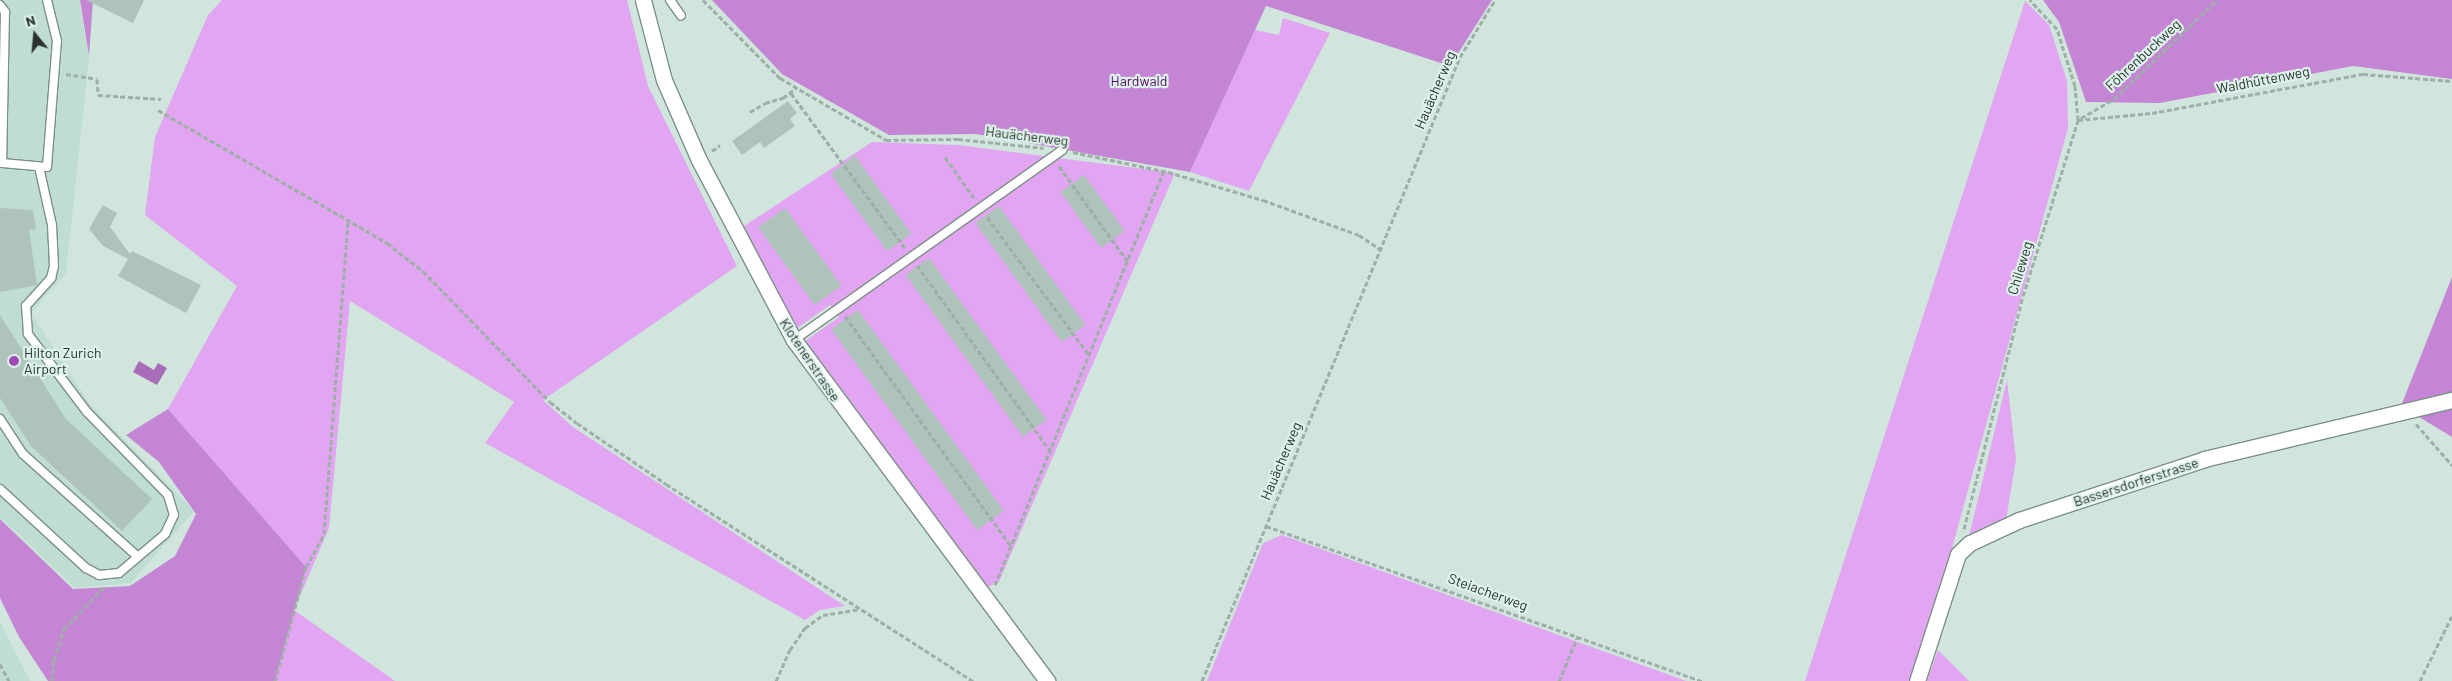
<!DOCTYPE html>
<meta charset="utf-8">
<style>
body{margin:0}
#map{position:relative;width:2452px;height:681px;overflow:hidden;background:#d0e6dc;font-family:Barlow,sans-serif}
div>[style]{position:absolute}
.built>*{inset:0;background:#bfddd0}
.green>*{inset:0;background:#e1a5f1}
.forest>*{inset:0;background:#c486d4}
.water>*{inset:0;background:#a96cb8}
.building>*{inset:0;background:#aec3ba;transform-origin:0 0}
.path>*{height:3px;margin-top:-1.5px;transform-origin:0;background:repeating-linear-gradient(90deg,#9eafa7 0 5px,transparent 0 7.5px)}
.roads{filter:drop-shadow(1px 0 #7c9087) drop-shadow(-1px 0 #7c9087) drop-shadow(0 1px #7c9087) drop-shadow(0 -1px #7c9087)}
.service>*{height:8px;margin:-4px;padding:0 4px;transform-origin:4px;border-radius:4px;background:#fff}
.minor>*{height:15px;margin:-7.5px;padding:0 7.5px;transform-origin:7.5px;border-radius:7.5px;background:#fff}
.dots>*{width:14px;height:14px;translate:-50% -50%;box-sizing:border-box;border:2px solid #ddf3e9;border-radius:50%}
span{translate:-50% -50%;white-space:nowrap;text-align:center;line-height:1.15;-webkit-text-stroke:4.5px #ddf3e9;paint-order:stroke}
.street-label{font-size:14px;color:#2b3330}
.park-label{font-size:14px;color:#5a076b}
.poi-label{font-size:14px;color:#2b3330}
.left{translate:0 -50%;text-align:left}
.north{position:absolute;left:10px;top:10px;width:50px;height:50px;-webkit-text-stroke:4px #ddf3e9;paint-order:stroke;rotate:343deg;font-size:14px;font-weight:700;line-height:20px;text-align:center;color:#2b3330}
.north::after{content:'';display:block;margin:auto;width:18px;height:22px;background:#2b3330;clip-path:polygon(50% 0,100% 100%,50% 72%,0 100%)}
</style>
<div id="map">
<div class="built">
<div style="clip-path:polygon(0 0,79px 0,89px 59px,66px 273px,31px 313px,89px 403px,194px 511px,131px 583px,75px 588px,0 517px)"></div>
<div style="clip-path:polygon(0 622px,30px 681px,0 681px)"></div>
</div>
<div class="green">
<div style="clip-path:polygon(222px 0,627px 0,648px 86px,737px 266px,543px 400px,573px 427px,845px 606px,820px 610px,805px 620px,485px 443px,514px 402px,350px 301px,329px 528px,294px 610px,395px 681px,275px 681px,306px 567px,168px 409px,237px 286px,145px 215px,155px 137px,208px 15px)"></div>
<div style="clip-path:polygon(2025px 1px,2049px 25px,2067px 81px,2068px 128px,1925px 646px,1909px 681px,1805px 681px)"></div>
<div style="clip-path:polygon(1283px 18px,1330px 33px,1249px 191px,1190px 172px,1255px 30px,1279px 35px)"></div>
<div style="clip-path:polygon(872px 142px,958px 145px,1175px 173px,999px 582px,987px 587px,804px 342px,839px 317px,830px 305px,796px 329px,744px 226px)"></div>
<div style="clip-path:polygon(2007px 380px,2016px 459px,2006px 520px,1969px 536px)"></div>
<div style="clip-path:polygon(1282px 535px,1686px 681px,1207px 681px,1263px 543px)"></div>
<div style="clip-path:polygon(1938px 650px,1969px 681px,1927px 681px)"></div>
</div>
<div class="forest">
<div style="clip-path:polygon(80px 0,93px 0,89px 56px)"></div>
<div style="clip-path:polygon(712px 0,1492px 0,1450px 66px,1266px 6px,1190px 172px,976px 134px,889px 135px,782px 74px)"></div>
<div style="clip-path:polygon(2043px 0,2452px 0,2452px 79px,2353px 66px,2160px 103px,2086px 102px,2059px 22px)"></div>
<div style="clip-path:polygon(2452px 277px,2452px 437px,2401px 406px)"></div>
<div style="clip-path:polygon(168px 409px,306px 567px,275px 681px,48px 681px,19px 637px,0 598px,0 519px,73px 589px,130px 586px,175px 556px,196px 514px,159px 462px,126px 435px)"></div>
</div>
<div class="water">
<div style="clip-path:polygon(139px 361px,154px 370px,158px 363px,167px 368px,157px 385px,133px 372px)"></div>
</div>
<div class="building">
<div style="clip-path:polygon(86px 0,144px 0,133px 23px)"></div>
<div style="clip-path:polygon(788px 101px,797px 113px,790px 119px,795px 126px,764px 148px,760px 142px,742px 155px,732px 141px)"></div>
<div style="left:855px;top:156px;width:96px;height:30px;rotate:54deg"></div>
<div style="left:1084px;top:175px;width:69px;height:29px;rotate:54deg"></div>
<div style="clip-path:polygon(103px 205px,117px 213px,110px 227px,130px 254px,132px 251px,201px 285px,186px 313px,118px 276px,128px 259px,103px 246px,89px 229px)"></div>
<div style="left:999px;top:206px;width:147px;height:29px;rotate:54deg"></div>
<div style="clip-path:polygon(0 208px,33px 210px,36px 229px,29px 230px,37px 285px,0 292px)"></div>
<div style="left:785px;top:208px;width:96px;height:33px;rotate:54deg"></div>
<div style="left:929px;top:258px;width:200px;height:29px;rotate:54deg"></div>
<div style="left:858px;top:310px;width:248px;height:33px;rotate:54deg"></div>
<div style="clip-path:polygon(0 315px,66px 419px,152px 499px,122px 531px,31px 446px,0 398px)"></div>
</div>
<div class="path">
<div style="left:703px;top:0;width:110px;rotate:45.4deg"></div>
<div style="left:780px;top:78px;width:123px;rotate:30.3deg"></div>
<div style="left:886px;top:140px;width:72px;rotate:-0.8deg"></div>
<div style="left:958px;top:139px;width:86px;rotate:6deg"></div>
<div style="left:66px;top:74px;width:31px;rotate:9deg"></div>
<div style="left:97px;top:79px;width:16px;rotate:86deg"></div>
<div style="left:98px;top:95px;width:63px;rotate:3.6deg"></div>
<div style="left:791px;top:93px;width:192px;rotate:53.7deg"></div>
<div style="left:158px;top:110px;width:265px;rotate:30.1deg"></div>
<div style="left:387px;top:243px;width:46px;rotate:37.9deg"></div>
<div style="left:423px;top:271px;width:182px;rotate:45.9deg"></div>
<div style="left:550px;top:402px;width:34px;rotate:38deg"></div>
<div style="left:577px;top:423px;width:108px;rotate:34.4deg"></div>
<div style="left:666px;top:484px;width:365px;rotate:32.7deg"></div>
<div style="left:750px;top:112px;width:17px;rotate:-31deg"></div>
<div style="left:765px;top:103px;width:19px;rotate:-16deg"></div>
<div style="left:783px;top:98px;width:18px;rotate:-38deg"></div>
<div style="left:2081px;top:118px;width:38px;rotate:-30deg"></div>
<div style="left:2114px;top:99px;width:143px;rotate:-43.9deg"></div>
<div style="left:2078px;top:120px;width:74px;rotate:-5.4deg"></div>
<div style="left:2152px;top:113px;width:215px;rotate:-10.5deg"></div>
<div style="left:2363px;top:74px;width:89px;rotate:4.5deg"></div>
<div style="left:712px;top:151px;width:10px;rotate:-37deg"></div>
<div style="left:1073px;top:152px;width:97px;rotate:11.9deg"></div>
<div style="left:1168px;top:172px;width:99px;rotate:16.4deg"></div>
<div style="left:1263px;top:200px;width:102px;rotate:20deg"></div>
<div style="left:1359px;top:235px;width:27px;rotate:34deg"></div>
<div style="left:945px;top:157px;width:50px;rotate:54.7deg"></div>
<div style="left:1059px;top:166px;width:118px;rotate:54.3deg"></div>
<div style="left:987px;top:217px;width:173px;rotate:53.5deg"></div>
<div style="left:917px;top:265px;width:230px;rotate:54.4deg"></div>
<div style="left:845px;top:316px;width:284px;rotate:54.2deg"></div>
<div style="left:2416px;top:424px;width:55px;rotate:48.7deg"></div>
<div style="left:1266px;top:526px;width:463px;rotate:19.6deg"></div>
<div style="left:1964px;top:529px;width:240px;rotate:-75.8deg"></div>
<div style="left:2023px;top:296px;width:184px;rotate:-72.6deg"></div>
<div style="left:2078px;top:120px;width:34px;rotate:-95deg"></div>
<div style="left:2075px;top:86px;width:60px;rotate:-107.5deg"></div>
<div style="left:2057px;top:29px;width:40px;rotate:-133deg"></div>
<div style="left:995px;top:585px;width:447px;rotate:-67.8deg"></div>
<div style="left:0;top:664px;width:19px;rotate:62deg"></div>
<div style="left:52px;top:681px;width:21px;rotate:-85deg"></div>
<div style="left:54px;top:660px;width:33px;rotate:-72deg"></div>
<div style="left:64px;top:629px;width:58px;rotate:-46.4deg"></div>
<div style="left:275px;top:681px;width:118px;rotate:-74.8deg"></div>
<div style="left:306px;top:567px;width:38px;rotate:-61deg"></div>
<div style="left:324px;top:534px;width:314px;rotate:-85.6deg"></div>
<div style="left:776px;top:681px;width:34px;rotate:-66deg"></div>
<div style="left:790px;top:650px;width:27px;rotate:-56deg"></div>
<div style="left:805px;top:628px;width:22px;rotate:-36deg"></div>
<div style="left:823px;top:615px;width:36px;rotate:-9deg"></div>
<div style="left:1202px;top:681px;width:675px;rotate:-67.54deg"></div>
<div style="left:1460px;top:57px;width:67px;rotate:-58.4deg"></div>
<div style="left:1559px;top:681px;width:49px;rotate:-67.1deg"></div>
<div style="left:2420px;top:681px;width:72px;rotate:-63.8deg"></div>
</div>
<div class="roads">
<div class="service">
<div style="left:670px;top:0;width:19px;rotate:55deg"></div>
<div style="left:0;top:5px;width:9px;rotate:54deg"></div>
<div style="left:5px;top:12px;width:151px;rotate:91.1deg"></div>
<div style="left:2px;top:163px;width:45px;rotate:5.1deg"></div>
<div style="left:47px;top:167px;width:126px;rotate:-85.5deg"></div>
<div style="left:57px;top:41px;width:42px;rotate:-103.7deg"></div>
<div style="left:794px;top:340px;width:329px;rotate:-35.3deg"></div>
<div style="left:0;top:419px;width:42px;rotate:56.7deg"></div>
<div style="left:23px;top:454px;width:154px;rotate:41.8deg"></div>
<div style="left:0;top:489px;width:117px;rotate:42.6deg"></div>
<div style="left:86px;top:568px;width:15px;rotate:28deg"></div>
<div style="left:99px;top:575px;width:20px;rotate:-6deg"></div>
<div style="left:119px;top:573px;width:60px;rotate:-40.3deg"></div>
<div style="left:165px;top:534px;width:21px;rotate:-65deg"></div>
<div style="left:174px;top:515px;width:21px;rotate:-107deg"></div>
<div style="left:168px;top:495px;width:116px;rotate:-134.3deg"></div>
<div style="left:87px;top:412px;width:98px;rotate:-127.1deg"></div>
<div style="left:28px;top:334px;width:28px;rotate:-94deg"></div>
<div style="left:26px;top:306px;width:38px;rotate:-48deg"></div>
<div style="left:51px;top:278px;width:12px;rotate:-76deg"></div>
<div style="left:54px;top:266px;width:41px;rotate:-92.8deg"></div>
<div style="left:52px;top:225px;width:59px;rotate:-102.6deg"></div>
</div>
<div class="minor">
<div style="left:643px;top:0;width:83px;rotate:75.3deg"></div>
<div style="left:664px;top:80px;width:87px;rotate:66.4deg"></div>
<div style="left:699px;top:160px;width:204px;rotate:62.2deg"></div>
<div style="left:794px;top:340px;width:425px;rotate:53.4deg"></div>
<div style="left:1917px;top:681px;width:133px;rotate:-72.1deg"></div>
<div style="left:1958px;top:554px;width:16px;rotate:-43deg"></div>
<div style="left:1970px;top:543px;width:54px;rotate:-25.1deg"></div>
<div style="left:2019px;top:520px;width:195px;rotate:-18.2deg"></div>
<div style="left:2204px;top:459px;width:255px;rotate:-13.4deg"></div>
</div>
</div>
<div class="dots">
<div style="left:14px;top:361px;background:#a14ab7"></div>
</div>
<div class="street-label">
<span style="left:2143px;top:55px;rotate:-43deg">Föhrenbuckweg</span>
<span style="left:2263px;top:80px;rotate:-11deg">Waldhüttenweg</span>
<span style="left:1435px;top:90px;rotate:-67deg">Hauächerweg</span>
<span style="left:1027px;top:136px;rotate:7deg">Hauächerweg</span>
<span style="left:2020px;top:268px;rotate:-73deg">Chileweg</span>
<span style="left:810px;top:360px;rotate:56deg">Klotenerstrasse</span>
<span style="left:1281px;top:461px;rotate:-67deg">Hauächerweg</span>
<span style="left:2136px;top:482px;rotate:-18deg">Bassersdorferstrasse</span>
<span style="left:1488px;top:592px;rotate:20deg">Steiacherweg</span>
</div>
<div class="park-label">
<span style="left:1139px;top:81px">Hardwald</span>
</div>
<div class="poi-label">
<span class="left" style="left:24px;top:361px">Hilton Zurich<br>Airport</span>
</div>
<div class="north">N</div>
</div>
